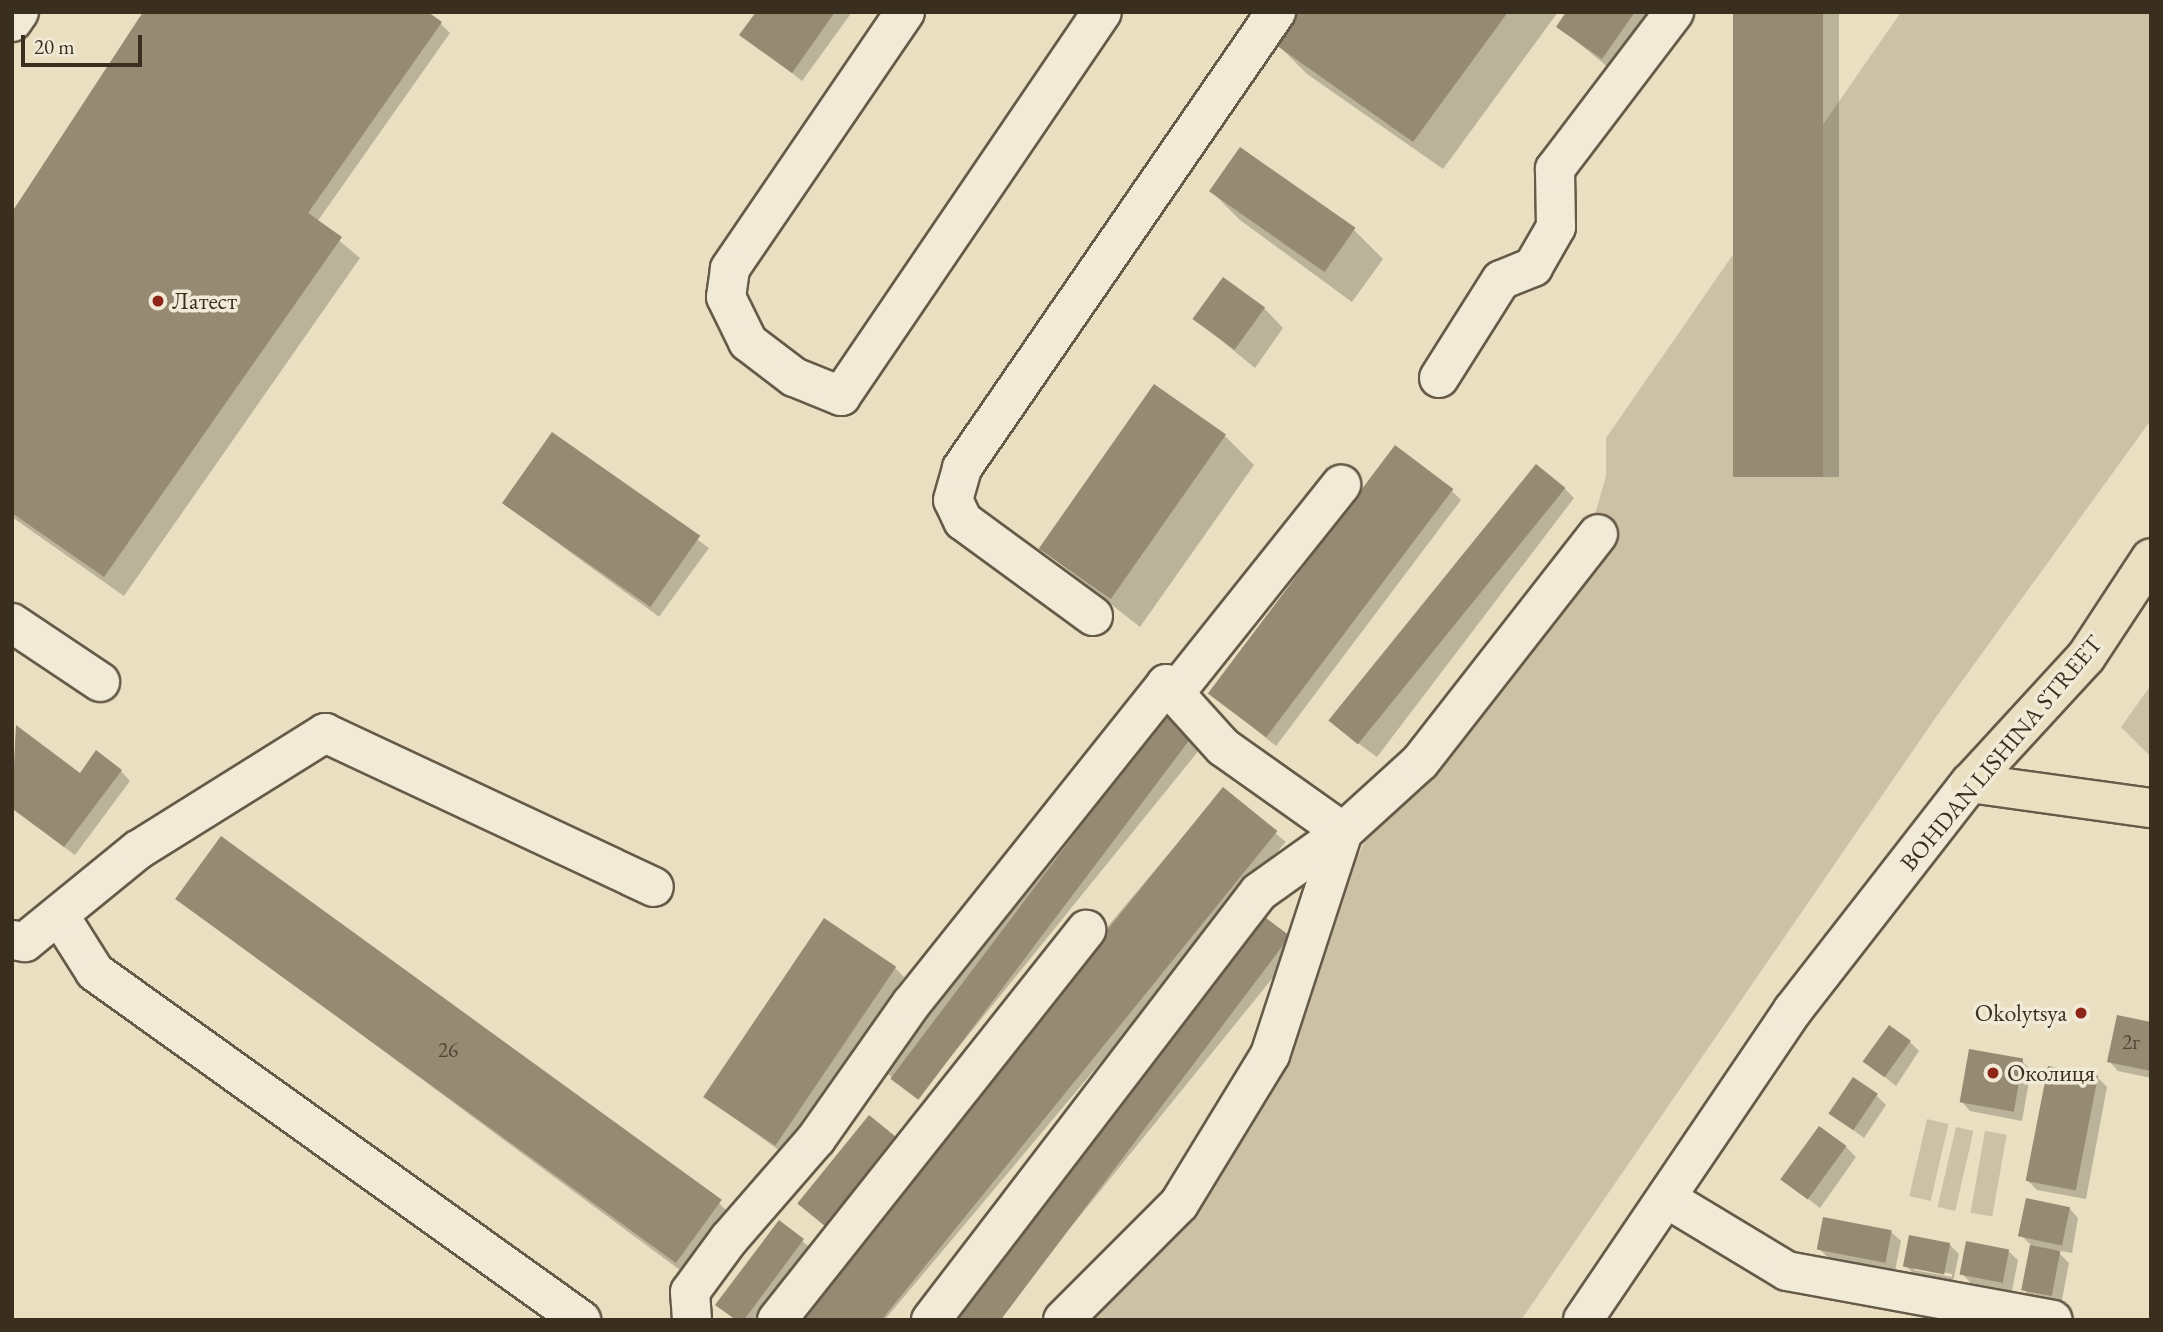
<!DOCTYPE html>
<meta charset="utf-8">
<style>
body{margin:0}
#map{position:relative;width:2163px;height:1332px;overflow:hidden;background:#eadfc1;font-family:"EB Garamond",serif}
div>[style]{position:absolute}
.green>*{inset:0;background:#ccc1a5;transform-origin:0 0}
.shadow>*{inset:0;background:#0003;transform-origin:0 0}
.building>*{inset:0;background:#968a73;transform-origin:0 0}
.roads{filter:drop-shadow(2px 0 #665a48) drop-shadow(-2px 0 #665a48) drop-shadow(0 2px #665a48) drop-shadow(0 -2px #665a48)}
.minor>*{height:38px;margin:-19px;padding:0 19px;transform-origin:19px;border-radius:19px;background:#f1ead7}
.major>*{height:38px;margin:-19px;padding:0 19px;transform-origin:19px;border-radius:19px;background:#eadfc1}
.dots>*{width:19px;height:19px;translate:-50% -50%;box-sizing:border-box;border:4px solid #f1ead7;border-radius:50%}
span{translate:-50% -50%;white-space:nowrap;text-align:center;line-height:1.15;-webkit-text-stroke:7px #f1ead7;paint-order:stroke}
.number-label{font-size:21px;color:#514534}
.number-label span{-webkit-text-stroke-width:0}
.poi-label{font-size:24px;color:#3a2e1f}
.left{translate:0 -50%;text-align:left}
.right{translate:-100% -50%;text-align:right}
.street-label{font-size:24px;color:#3a2e1f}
.frame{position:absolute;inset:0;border:14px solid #3a2e1f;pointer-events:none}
.scale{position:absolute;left:21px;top:35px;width:121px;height:32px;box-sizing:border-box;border:4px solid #3a2e1f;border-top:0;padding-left:9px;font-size:21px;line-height:24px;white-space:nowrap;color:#3a2e1f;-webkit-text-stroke:5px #f1ead7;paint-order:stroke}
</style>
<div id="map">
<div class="green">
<div style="clip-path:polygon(1901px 12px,2151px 12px,2151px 420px,1936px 717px,1521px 1320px,1076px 1320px,1197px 1207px,1366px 838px,1396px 812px,1469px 721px,1578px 573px,1606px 476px,1606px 438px)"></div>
<div style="clip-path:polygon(2151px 685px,2151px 757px,2121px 727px)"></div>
<div style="left:1927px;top:1119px;width:22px;height:79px;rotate:13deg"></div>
<div style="left:1956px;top:1127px;width:18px;height:82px;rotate:13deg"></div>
<div style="left:1985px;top:1131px;width:22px;height:83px;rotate:10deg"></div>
</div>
<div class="shadow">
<div style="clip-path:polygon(146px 12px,441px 24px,450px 33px,317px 222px,360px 258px,124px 596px,12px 517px,12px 215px)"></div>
<div style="clip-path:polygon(758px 12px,852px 12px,802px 81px,742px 34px)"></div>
<div style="clip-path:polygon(1302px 12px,1558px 12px,1443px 169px,1307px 74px,1278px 45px)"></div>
<div style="clip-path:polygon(1568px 12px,1684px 12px,1632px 87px,1558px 26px)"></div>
<div style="left:1735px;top:12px;width:104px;height:465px"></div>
<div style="clip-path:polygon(1211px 191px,1354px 230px,1383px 259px,1352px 302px,1240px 220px)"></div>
<div style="clip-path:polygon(1264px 308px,1283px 328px,1255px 368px,1195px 319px)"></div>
<div style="left:552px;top:434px;width:194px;height:85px;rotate:36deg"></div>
<div style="clip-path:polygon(1225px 436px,1254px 465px,1140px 627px,1041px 549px)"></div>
<div style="clip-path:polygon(1565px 489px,1574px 498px,1377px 757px,1347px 735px,1338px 726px)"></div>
<div style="clip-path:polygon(1452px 491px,1461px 500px,1276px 746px,1210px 693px)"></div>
<div style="left:1169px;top:711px;width:48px;height:459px;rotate:39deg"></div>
<div style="clip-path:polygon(16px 728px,80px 775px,121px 771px,130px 781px,75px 855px,12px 809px)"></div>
<div style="left:1223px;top:789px;width:82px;height:678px;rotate:40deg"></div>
<div style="clip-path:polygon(178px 899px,719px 1203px,728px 1212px,684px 1273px)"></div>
<div style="left:1258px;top:915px;width:51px;height:503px;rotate:39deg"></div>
<div style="clip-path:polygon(895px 968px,904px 977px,784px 1154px,704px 1096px)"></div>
<div style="clip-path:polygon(2151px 1024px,2151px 1078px,2118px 1071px,2109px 1061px)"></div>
<div style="clip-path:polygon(1910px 1042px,1919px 1051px,1896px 1086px,1866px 1062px)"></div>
<div style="clip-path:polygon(2022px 1061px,2031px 1070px,2022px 1121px,1970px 1111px,1961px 1101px)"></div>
<div style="clip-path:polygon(2098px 1078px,2107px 1087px,2086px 1199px,2037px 1190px,2027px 1180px)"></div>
<div style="clip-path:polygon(1877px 1096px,1886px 1105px,1864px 1138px,1831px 1113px)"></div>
<div style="clip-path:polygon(1846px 1147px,1856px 1157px,1820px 1208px,1783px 1180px)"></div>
<div style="clip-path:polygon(2069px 1208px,2078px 1218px,2072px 1253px,2056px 1250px,2069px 1263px,2061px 1305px,2033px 1299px,2023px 1289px,2031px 1245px,2021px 1235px)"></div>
<div style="clip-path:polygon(780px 1223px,813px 1250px,760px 1320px,735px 1320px,718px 1304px)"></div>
<div style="clip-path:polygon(1891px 1232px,1901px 1241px,1895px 1271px,1829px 1258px,1819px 1249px)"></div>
<div style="clip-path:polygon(evenodd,1949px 1244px,1959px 1254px,1953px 1282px,1915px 1275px,1905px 1265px,1949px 1244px,1914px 1266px,1952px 1274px,1952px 1277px,1914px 1270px,1914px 1266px)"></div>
<div style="clip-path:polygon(2008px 1251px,2018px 1260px,2012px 1291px,1971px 1283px,1961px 1273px)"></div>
</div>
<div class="building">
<div style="clip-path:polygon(143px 12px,428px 12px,442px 22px,308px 213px,342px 237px,104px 577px,12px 513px,12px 212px)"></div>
<div style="clip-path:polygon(756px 12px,835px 12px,792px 73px,739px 35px)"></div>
<div style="clip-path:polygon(1299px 12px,1508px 12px,1413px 142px,1276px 45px)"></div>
<div style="clip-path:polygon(1566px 12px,1635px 12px,1602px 59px,1556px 27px)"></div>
<div style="left:1733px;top:12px;width:90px;height:465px"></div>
<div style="left:1240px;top:147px;width:141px;height:54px;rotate:35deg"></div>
<div style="left:1223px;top:277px;width:52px;height:52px;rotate:36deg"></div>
<div style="left:1154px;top:384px;width:88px;height:201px;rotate:35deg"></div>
<div style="left:552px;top:432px;width:181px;height:87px;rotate:35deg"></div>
<div style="left:1395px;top:445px;width:73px;height:311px;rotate:37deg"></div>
<div style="left:1536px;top:464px;width:38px;height:330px;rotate:39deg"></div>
<div style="left:1169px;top:709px;width:35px;height:463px;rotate:37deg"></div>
<div style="clip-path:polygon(16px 725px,80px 773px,96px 750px,122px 770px,64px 847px,12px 808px)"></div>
<div style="left:1223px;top:787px;width:70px;height:681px;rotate:39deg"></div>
<div style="left:221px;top:836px;width:619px;height:78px;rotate:36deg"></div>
<div style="left:1258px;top:912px;width:40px;height:507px;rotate:37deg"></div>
<div style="left:824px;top:918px;width:87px;height:216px;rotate:34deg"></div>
<div style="clip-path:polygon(2117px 1015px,2151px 1022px,2151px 1071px,2107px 1062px)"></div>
<div style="left:1889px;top:1025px;width:27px;height:45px;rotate:36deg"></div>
<div style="left:1969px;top:1049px;width:55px;height:54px;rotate:10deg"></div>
<div style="left:2048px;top:1066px;width:51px;height:117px;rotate:11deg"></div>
<div style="left:1853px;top:1077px;width:30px;height:44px;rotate:34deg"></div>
<div style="left:869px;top:1115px;width:36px;height:114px;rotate:39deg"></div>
<div style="left:1819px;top:1126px;width:34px;height:66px;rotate:36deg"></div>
<div style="left:2026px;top:1198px;width:45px;height:39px;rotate:12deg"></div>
<div style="left:1823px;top:1217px;width:70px;height:33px;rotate:11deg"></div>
<div style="clip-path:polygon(779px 1220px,804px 1239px,744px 1320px,736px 1320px,715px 1305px)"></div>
<div style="left:1909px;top:1235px;width:42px;height:32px;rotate:11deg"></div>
<div style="left:1966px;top:1241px;width:44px;height:34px;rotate:11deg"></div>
<div style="left:2030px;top:1245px;width:31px;height:46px;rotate:11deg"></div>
</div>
<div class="roads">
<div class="minor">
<div style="left:905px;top:12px;width:311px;rotate:124.3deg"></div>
<div style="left:730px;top:269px;width:28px;rotate:98deg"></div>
<div style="left:726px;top:297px;width:50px;rotate:63.9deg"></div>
<div style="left:748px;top:342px;width:58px;rotate:37.3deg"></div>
<div style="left:794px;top:377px;width:51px;rotate:22deg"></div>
<div style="left:841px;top:396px;width:464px;rotate:-55.8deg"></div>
<div style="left:12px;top:22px;width:12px;rotate:-55deg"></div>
<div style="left:1439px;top:378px;width:116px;rotate:-57.7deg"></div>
<div style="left:1501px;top:280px;width:35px;rotate:-22deg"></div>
<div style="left:1533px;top:267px;width:46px;rotate:-60.1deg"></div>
<div style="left:1556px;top:227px;width:58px;rotate:-91deg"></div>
<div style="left:1555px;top:169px;width:197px;rotate:-52.8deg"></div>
<div style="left:1093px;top:616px;width:161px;rotate:-143.8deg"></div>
<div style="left:963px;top:521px;width:23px;rotate:-115deg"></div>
<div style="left:953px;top:500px;width:33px;rotate:-74deg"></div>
<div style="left:962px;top:468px;width:554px;rotate:-55.45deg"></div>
<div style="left:12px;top:623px;width:106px;rotate:33.8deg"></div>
<div style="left:1174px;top:694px;width:268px;rotate:-51.4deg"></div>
<div style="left:59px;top:915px;width:67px;rotate:57.7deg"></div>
<div style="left:95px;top:972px;width:598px;rotate:35.6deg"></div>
<div style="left:12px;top:940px;width:13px;rotate:9deg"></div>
<div style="left:25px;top:942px;width:146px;rotate:-39.2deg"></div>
<div style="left:138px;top:850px;width:221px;rotate:-32deg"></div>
<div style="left:325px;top:733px;width:363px;rotate:25.1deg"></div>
<div style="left:1666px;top:1198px;width:141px;rotate:31.1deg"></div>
<div style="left:1787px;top:1271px;width:270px;rotate:10.4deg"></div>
<div style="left:692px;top:1320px;width:28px;rotate:-94deg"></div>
<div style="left:690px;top:1292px;width:66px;rotate:-53.7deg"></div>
<div style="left:729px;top:1239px;width:133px;rotate:-49deg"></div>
<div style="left:816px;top:1139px;width:165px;rotate:-54.9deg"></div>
<div style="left:911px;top:1004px;width:409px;rotate:-51.4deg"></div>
<div style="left:1166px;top:684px;width:85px;rotate:47.9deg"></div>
<div style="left:1223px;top:747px;width:147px;rotate:35.3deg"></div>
<div style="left:1343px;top:832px;width:104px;rotate:-42.3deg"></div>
<div style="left:1420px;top:762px;width:289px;rotate:-52deg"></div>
<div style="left:777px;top:1320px;width:498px;rotate:-51.6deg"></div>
<div style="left:931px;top:1320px;width:539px;rotate:-52.54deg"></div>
<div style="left:1259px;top:892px;width:103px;rotate:-35.5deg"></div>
<div style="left:1063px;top:1320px;width:164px;rotate:-45deg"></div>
<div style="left:1179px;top:1204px;width:175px;rotate:-58.6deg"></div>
<div style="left:1270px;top:1055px;width:235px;rotate:-71.9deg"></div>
<div style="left:1583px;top:1320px;width:374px;rotate:-55.9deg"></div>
<div style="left:1793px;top:1010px;width:288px;rotate:-52.1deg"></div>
</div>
<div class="major">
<div style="left:1970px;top:783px;width:171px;rotate:-47.4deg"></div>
<div style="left:2086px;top:657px;width:118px;rotate:-56.7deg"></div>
<div style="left:1970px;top:783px;width:183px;rotate:7.9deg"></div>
</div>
</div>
<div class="dots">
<div style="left:158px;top:301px;background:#8f2418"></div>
<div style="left:2081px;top:1013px;background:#8f2418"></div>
<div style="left:1993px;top:1073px;background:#8f2418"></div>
</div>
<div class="number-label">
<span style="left:2131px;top:1042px">2г</span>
<span style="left:448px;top:1050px">26</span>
</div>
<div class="poi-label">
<span class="left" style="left:172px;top:301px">Латест</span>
<span class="right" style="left:2067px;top:1013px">Okolytsya</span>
<span class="left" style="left:2007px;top:1073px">Околиця</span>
</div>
<div class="street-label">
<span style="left:2001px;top:753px;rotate:-50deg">BOHDAN LISHINA STREET</span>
</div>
<div class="frame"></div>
<div class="scale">20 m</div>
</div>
